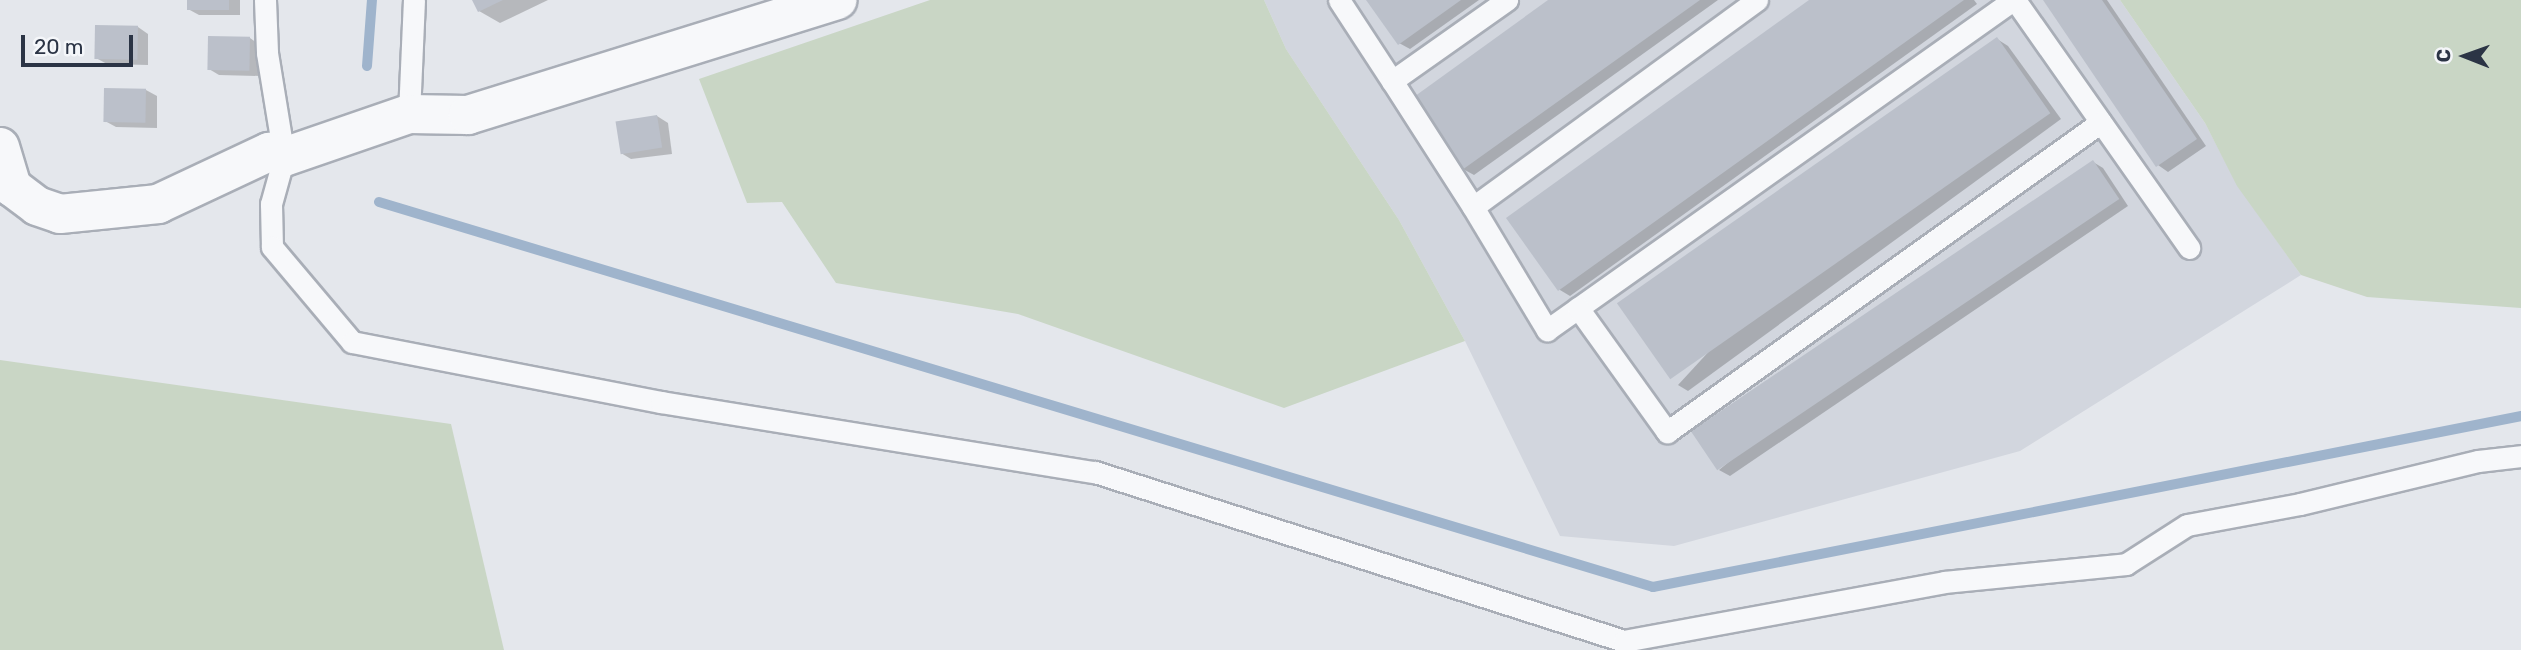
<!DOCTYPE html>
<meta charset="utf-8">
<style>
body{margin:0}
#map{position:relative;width:2521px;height:650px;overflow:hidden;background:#e4e7ec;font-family:Rubik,sans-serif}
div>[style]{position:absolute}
.built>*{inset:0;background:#d2d6de}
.green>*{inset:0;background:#c9d6c5}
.shadow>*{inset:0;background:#0003}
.stream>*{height:10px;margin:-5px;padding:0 5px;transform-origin:5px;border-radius:5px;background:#9fb4cc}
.building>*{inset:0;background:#bbc0ca;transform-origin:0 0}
.roads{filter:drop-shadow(2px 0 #a9aeb7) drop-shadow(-2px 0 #a9aeb7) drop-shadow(0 2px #a9aeb7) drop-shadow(0 -2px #a9aeb7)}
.lane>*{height:21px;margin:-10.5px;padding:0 10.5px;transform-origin:10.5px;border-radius:10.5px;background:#f7f8fa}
.street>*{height:38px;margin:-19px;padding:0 19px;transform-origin:19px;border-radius:19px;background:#f7f8fa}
span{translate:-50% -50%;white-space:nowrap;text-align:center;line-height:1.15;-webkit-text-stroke:5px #f4f6f9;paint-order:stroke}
.north{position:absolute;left:2430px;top:21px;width:70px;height:70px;-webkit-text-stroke:5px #f4f6f9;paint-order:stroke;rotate:271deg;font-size:19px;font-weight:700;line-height:28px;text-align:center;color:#2b3445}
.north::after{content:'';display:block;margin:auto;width:24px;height:32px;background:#2b3445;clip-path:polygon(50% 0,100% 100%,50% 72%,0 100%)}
.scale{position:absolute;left:21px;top:35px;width:112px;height:32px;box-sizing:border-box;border:4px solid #2b3445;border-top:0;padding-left:9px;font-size:21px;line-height:24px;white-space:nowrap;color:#2b3445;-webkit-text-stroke:5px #f4f6f9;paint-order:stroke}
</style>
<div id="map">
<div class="built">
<div style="clip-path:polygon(1264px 0,2120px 0,2205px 123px,2238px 186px,2301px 275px,2020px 451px,1674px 546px,1560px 536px,1465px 341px,1399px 220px,1286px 49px)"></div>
</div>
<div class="green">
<div style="clip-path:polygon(930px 0,1264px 0,1286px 49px,1399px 220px,1465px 341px,1284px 408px,1018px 314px,836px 283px,782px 202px,747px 203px,699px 79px)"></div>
<div style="clip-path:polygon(2120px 0,2521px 0,2521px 308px,2367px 297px,2301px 275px,2237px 186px,2205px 123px)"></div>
<div style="clip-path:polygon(0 360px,451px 424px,504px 650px,0 650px)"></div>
</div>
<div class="shadow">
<div style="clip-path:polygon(189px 0,240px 0,240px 15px,199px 15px,188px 9px)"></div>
<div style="clip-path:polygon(474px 0,548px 0,500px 23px,479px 11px)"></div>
<div style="clip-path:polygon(1368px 0,1479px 0,1410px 49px,1399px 43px)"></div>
<div style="clip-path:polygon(1551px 0,1718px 0,1474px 175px,1463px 169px)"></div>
<div style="clip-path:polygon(1812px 0,1974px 0,1977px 4px,1570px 296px,1560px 290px,1508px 218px)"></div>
<div style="clip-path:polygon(2045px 0,2107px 0,2206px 146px,2168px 172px,2158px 165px)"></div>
<div style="clip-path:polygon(138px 27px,148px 34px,148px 65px,107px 64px,96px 58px)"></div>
<div style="clip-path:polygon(250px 38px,260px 45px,260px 76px,219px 75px,209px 69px)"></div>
<div style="clip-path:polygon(1997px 39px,2008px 46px,2061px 119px,1688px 391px,1678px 385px)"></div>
<div style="clip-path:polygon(146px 90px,157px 96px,157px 128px,116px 127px,105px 121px)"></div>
<div style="clip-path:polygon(657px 116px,668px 123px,672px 154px,631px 159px,621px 153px)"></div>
<div style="clip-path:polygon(2093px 162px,2103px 168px,2128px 206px,1730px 476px,1719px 470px)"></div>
</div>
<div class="stream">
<div style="left:367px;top:66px;width:66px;rotate:-85.7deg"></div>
<div style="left:379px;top:202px;width:1331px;rotate:16.81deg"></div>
<div style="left:1653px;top:587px;width:885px;rotate:-11.14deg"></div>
</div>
<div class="building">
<div style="left:187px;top:0;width:42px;height:10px"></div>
<div style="clip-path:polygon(472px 0,503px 0,478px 12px)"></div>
<div style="clip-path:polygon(1366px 0,1461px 0,1398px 45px)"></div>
<div style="clip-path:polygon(1548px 0,1700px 0,1462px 170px,1411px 99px)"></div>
<div style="clip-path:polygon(1809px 0,1964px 0,1558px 291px,1506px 218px)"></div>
<div style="clip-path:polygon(2043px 0,2102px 0,2197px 139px,2156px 167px)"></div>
<div style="left:95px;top:25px;width:43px;height:34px;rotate:1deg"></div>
<div style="left:208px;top:36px;width:42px;height:34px;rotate:1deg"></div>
<div style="left:1997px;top:37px;width:93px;height:464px;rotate:55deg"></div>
<div style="left:104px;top:88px;width:42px;height:34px;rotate:1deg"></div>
<div style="left:657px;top:115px;width:33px;height:42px;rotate:81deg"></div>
<div style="left:2093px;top:160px;width:47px;height:485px;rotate:56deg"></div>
</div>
<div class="roads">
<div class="lane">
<div style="left:265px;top:0;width:53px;rotate:87.8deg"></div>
<div style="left:267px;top:53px;width:105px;rotate:80.7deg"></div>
<div style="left:284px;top:157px;width:49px;rotate:105.5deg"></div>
<div style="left:271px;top:204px;width:43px;rotate:88.7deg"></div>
<div style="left:272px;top:247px;width:124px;rotate:49.9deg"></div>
<div style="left:352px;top:342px;width:315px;rotate:11deg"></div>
<div style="left:661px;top:402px;width:440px;rotate:9.2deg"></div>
<div style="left:1095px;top:472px;width:555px;rotate:17.72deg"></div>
<div style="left:1624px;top:641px;width:325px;rotate:-10.4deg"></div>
<div style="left:1944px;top:582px;width:183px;rotate:-5.6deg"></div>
<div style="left:2126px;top:564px;width:72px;rotate:-32.6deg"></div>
<div style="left:2187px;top:525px;width:115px;rotate:-10.5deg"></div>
<div style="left:2300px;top:504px;width:183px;rotate:-13.6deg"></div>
<div style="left:2478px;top:461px;width:43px;rotate:-6.6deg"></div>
<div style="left:1339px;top:0;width:97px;rotate:56.8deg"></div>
<div style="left:1757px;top:0;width:351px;rotate:143.9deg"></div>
<div style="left:1473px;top:207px;width:144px;rotate:59deg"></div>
<div style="left:1547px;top:330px;width:571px;rotate:-35.3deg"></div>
<div style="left:2015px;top:0;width:303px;rotate:54.9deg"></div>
<div style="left:409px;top:114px;width:114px;rotate:-87.5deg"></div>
<div style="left:1473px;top:207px;width:150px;rotate:-122.7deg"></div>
<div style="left:1392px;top:81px;width:141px;rotate:-35.2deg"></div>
<div style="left:1578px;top:308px;width:153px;rotate:54.3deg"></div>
<div style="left:1667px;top:432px;width:533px;rotate:-35.54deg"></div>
</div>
<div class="street">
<div style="left:0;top:147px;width:42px;rotate:73.3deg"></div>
<div style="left:12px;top:187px;width:31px;rotate:37deg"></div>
<div style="left:37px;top:206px;width:24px;rotate:19deg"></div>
<div style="left:60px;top:214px;width:99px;rotate:-5.8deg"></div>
<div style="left:158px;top:204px;width:123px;rotate:-25.1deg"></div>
<div style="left:269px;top:152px;width:16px;rotate:18deg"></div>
<div style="left:284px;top:157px;width:132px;rotate:-19deg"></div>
<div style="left:409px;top:114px;width:59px;rotate:1deg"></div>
<div style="left:468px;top:115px;width:387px;rotate:-17.3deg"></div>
</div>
</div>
<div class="north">С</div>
<div class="scale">20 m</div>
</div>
